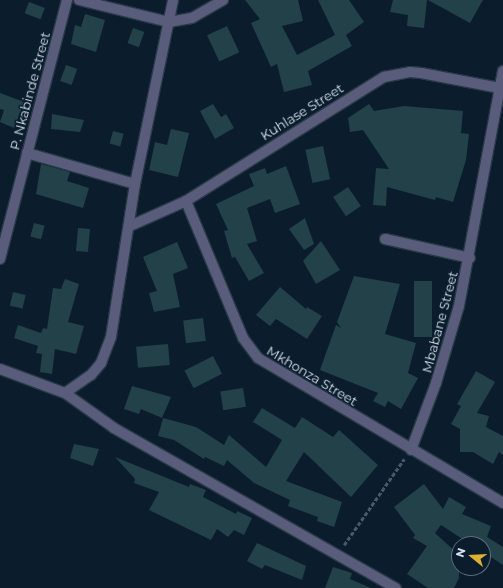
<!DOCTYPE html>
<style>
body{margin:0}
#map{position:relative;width:503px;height:588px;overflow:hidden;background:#0b1d2d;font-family:Montserrat,sans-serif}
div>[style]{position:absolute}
.building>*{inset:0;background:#224149;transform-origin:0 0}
.path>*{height:2.5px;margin-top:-1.25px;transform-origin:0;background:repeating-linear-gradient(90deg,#495967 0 4px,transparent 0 6px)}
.roads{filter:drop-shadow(1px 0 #283948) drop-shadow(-1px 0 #283948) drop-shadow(0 1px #283948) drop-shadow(0 -1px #283948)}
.minor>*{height:10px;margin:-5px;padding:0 5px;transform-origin:5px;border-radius:5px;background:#595d7b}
span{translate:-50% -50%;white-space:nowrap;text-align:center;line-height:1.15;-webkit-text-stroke:3px #0b1d2d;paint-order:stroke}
.street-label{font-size:13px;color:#d8e3ee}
.north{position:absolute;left:451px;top:536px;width:40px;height:40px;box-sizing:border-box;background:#0b1d2d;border:1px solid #5d6c7a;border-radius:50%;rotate:288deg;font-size:11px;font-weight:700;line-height:16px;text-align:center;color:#d8e3ee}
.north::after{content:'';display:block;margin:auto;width:14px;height:18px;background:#deb133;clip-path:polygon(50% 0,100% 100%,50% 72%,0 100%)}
</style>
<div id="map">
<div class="building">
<div style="clip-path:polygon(245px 0,298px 0,303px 21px,282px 26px,297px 55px,335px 35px,318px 0,349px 0,364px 22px,346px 35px,352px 46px,308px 71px,312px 85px,284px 92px,277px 64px,271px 67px,251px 23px,260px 19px)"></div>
<div style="clip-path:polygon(393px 0,427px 0,424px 28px,407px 26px,408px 15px,390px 12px)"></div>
<div style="clip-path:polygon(428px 0,483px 0,470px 23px)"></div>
<div style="left:29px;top:2px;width:17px;height:12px;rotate:21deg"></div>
<div style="clip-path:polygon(85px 14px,105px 20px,96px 52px,71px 44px,75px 25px,81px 27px)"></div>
<div style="left:227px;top:26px;width:29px;height:22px;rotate:65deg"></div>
<div style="left:133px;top:28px;width:12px;height:16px;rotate:20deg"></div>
<div style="left:66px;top:65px;width:12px;height:17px;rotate:20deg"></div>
<div style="clip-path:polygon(0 93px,24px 102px,14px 128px,0 122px,4px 110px,0 109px)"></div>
<div style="clip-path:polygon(213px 104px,221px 117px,226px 114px,234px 128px,215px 139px,200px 111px)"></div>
<div style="clip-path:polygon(369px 104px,374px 111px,404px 106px,463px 111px,461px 133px,469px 134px,466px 160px,453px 202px,436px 197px,435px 200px,387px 187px,386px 206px,373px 205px,376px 168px,389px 169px,363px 130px,350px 132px,348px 118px)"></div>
<div style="clip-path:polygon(52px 114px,84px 120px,80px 132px,51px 129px)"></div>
<div style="clip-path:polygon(171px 129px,189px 133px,178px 177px,149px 170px,155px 142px,167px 145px)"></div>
<div style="left:113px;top:131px;width:11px;height:13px;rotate:15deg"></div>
<div style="left:323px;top:146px;width:34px;height:18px;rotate:78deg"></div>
<div style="clip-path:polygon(41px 164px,70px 172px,67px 181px,89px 188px,83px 208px,36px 194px)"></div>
<div style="clip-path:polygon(286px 166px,300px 204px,275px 213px,270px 199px,247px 208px,257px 241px,247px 244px,264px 273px,249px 281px,235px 257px,232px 258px,224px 231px,228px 230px,216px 204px,254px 186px,249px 174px,265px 168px,267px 174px)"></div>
<div style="left:348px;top:187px;width:23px;height:18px;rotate:56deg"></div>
<div style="clip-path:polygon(305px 218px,314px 244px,304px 250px,289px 229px)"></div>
<div style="left:34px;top:223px;width:11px;height:14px;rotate:15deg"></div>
<div style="left:78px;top:228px;width:12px;height:23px;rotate:5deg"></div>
<div style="clip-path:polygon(321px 241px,340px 270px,316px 284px,303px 261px)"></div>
<div style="clip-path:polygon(177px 242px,188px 268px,173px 274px,180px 307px,154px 312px,149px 293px,157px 291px,143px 257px)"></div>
<div style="clip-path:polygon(354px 276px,400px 284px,385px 334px,416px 343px,408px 373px,418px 378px,401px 409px,388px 401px,385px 407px,373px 401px,378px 393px,320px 370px,336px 325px,341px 328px,337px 322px)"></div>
<div style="clip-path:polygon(65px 279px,79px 284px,68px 322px,84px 326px,76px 354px,55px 349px,52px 374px,40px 372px,42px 354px,36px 353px,38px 346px,14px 338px,18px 325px,41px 333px,43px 328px,47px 329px,53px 288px,61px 289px)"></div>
<div style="left:414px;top:281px;width:18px;height:56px"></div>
<div style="clip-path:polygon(280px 287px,306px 309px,307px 307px,322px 316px,307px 339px,276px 319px,270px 326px,256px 315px)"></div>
<div style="left:13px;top:292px;width:13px;height:14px;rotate:13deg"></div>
<div style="left:203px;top:318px;width:23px;height:20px;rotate:83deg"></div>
<div style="left:168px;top:344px;width:21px;height:32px;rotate:85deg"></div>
<div style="left:213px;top:356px;width:20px;height:32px;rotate:63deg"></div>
<div style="clip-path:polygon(476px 371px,495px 382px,477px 413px,489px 416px,486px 427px,503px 436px,503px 455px,499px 452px,493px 464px,473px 452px,460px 452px,460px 429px,451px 424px,461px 406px,457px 404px)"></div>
<div style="clip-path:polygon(132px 386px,171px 397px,162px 418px,141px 409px,139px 414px,124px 409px)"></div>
<div style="left:243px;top:388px;width:19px;height:23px;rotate:81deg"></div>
<div style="clip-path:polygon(262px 408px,295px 428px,302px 417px,333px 437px,339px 430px,378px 465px,351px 497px,304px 452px,286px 481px,342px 502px,334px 527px,317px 521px,318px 517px,288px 506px,290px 500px,254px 483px,227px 460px,224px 466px,205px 457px,204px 459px,174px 440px,158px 436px,163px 418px,196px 427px,224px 445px,229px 435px,266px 467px,282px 440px,253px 422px)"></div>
<div style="clip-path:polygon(74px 444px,99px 449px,93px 466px,70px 458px)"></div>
<div style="clip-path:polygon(115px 457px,189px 487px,190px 484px,206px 490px,203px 497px,236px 514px,237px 511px,252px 518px,244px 535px,234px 530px,228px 537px,217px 529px,211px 540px,149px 510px,159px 492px,134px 483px,135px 479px)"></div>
<div style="clip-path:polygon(424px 484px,443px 509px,449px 497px,466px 507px,462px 514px,491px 526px,487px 537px,503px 547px,503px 565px,483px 552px,483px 544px,470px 544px,441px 525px,435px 533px,459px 555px,459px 578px,454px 588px,428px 588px,407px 574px,427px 546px,413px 538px,415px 535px,394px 507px)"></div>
<div style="clip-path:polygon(257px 543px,306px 566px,302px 580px,265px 565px,262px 569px,247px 561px)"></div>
<div style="clip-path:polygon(333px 567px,352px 573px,350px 579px,371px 588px,325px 588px)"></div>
</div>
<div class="path">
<div style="left:344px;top:545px;width:105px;rotate:-55.1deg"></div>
</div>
<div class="roads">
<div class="minor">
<div style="left:79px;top:0;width:93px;rotate:13.7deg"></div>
<div style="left:169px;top:22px;width:23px;rotate:-10deg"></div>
<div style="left:192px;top:18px;width:36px;rotate:-30deg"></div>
<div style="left:27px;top:153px;width:112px;rotate:16deg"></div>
<div style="left:186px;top:201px;width:148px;rotate:67.4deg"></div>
<div style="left:243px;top:338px;width:25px;rotate:53deg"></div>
<div style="left:258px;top:358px;width:285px;rotate:30.6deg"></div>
<div style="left:130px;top:226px;width:61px;rotate:-24.1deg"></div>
<div style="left:186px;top:201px;width:234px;rotate:-32.1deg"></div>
<div style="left:384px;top:77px;width:26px;rotate:-11deg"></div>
<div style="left:410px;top:72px;width:11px;rotate:5deg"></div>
<div style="left:421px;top:73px;width:80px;rotate:10.8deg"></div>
<div style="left:385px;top:239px;width:87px;rotate:12.6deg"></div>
<div style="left:0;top:259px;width:268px;rotate:-75.5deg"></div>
<div style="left:0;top:369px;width:69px;rotate:20.3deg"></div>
<div style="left:65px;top:393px;width:60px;rotate:35.5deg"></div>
<div style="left:114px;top:428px;width:324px;rotate:29.6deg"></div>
<div style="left:65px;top:393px;width:32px;rotate:-35deg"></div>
<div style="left:91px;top:375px;width:16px;rotate:-50deg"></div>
<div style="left:101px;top:363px;width:28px;rotate:-69deg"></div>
<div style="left:111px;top:337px;width:155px;rotate:-81.1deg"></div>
<div style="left:135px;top:184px;width:188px;rotate:-78.3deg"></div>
<div style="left:411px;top:450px;width:72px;rotate:-69.5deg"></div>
<div style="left:436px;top:383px;width:80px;rotate:-73.4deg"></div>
<div style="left:459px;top:306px;width:239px;rotate:-79.4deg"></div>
</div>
</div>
<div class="street-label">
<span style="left:30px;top:91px;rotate:-75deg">P. Nkabinde Street</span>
<span style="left:302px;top:112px;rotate:-32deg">Kuhlase Street</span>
<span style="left:440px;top:322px;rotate:-75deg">Mbabane Street</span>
<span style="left:312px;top:376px;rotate:31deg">Mkhonza Street</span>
</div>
<div class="north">N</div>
</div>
